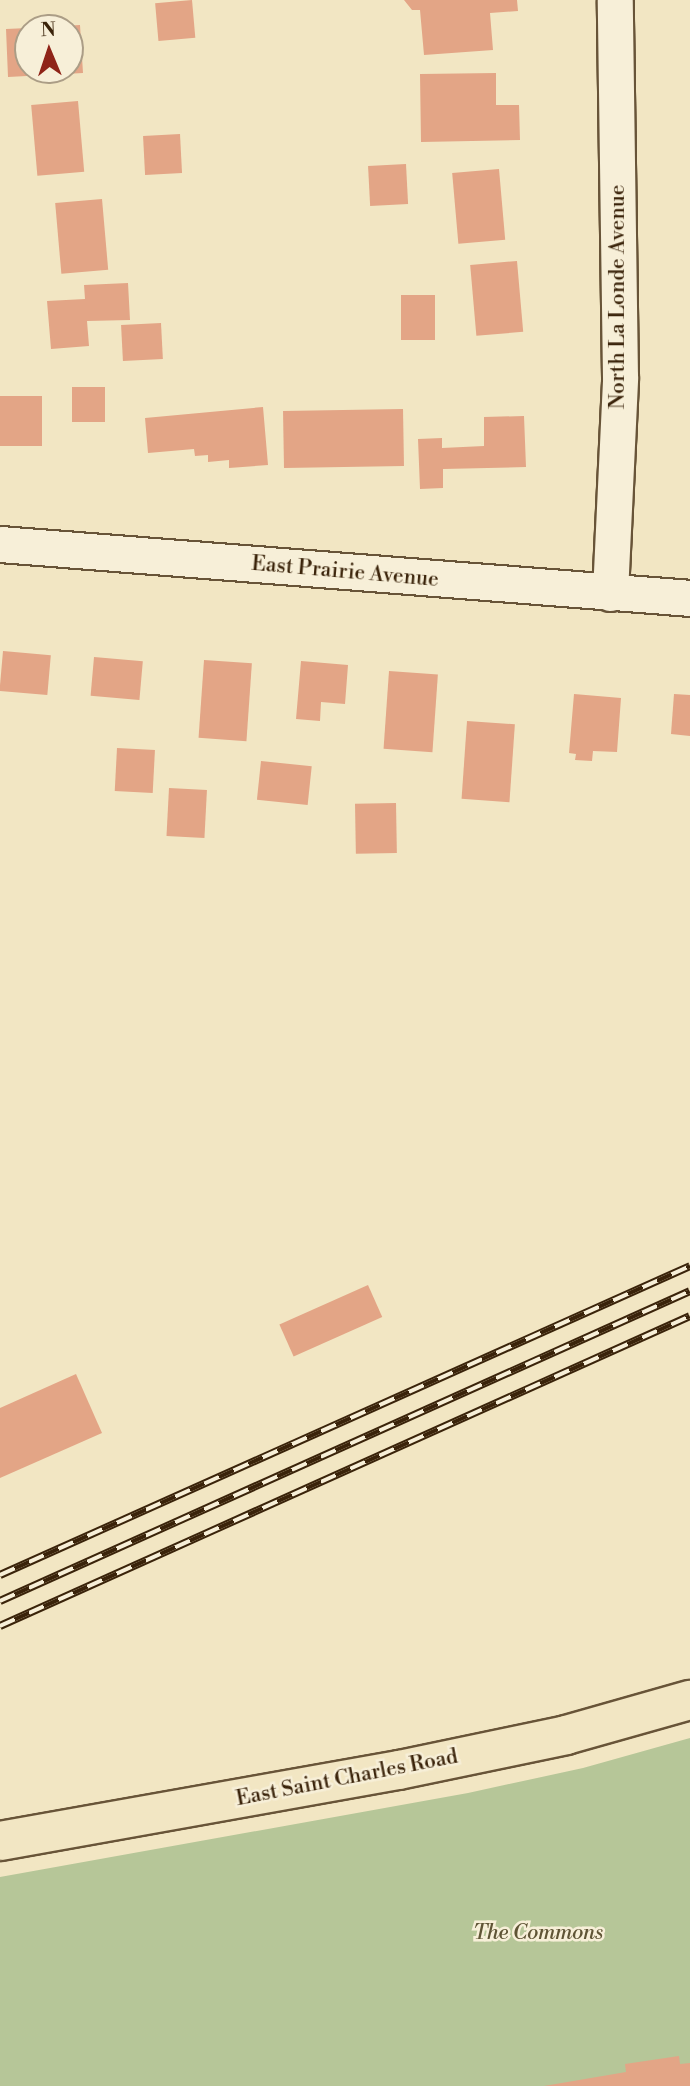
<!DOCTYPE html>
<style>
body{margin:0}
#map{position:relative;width:690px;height:2086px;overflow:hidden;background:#f2e6c3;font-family:"Libre Bodoni",serif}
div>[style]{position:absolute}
.green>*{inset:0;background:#b6c698}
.building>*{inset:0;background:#e3a586;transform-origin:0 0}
.roads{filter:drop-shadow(2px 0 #685438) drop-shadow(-2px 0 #685438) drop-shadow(0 2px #685438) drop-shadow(0 -2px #685438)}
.minor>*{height:35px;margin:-17.5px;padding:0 17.5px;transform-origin:17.5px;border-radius:17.5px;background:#f7efd8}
.major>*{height:38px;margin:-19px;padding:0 19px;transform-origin:19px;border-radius:19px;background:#f2e6c3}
.rail>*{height:8px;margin-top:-4px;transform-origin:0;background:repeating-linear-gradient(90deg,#f7efd8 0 16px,#3a230a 0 32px);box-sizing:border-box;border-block:2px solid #3a230a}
span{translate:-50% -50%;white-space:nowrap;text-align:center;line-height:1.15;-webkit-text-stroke:5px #f7efd8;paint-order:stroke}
.street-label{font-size:21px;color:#3a230a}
.park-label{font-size:21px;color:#5f5435;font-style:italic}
.north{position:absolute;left:14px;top:14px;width:70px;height:70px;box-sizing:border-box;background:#f7efd8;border:2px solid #ab9d86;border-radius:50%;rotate:358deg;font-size:19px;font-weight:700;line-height:28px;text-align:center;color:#3a230a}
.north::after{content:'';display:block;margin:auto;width:24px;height:32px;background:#8f2418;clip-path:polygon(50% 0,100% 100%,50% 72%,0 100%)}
</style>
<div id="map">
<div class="green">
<div style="clip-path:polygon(690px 1738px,690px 2086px,0 2086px,0 1877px,468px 1793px,583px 1768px)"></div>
</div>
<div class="building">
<div style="left:192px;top:0;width:38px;height:37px;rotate:85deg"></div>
<div style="clip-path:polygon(404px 0,517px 0,518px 11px,490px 13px,493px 50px,424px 55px,420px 10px,412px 10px)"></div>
<div style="clip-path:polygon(80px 25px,83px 73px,8px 77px,6px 29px,28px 28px,28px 70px,70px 70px,70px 28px,63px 26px)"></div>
<div style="clip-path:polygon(496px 73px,496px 105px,519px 105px,520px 140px,421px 142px,420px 74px)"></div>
<div style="left:78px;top:101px;width:71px;height:47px;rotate:85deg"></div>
<div style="left:180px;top:134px;width:39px;height:37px;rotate:87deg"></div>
<div style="left:406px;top:164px;width:40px;height:38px;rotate:87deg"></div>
<div style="left:499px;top:169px;width:71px;height:47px;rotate:85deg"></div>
<div style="left:102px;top:199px;width:71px;height:47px;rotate:85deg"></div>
<div style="left:517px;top:261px;width:71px;height:47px;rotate:85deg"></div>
<div style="clip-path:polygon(128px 283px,130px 320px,87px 321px,89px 346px,51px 349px,47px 301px,85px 299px,84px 285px)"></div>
<div style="left:401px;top:295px;width:34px;height:45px"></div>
<div style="left:161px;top:323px;width:36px;height:40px;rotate:87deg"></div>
<div style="left:72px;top:387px;width:33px;height:35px"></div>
<div style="left:0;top:396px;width:42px;height:50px"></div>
<div style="clip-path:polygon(263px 407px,268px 465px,229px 468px,229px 460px,208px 462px,208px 455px,195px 456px,194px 449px,148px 453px,145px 418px)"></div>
<div style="left:403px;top:409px;width:57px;height:120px;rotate:89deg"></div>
<div style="clip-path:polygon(524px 416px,526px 467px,443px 469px,443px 488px,420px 489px,418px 439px,442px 438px,442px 448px,484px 446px,484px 417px)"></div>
<div style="left:3px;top:651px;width:48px;height:40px;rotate:5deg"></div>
<div style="left:94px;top:657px;width:49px;height:39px;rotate:5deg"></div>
<div style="left:204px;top:660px;width:48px;height:78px;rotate:4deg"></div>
<div style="clip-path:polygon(301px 661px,348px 665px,345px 704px,321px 702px,320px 721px,296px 719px)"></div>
<div style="left:389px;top:671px;width:49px;height:78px;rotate:4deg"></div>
<div style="clip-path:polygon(574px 694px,621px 698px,617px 752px,593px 751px,592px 761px,575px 760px,576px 754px,569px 753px)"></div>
<div style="clip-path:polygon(674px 694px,690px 695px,690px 736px,671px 734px)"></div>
<div style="left:467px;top:721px;width:48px;height:78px;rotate:4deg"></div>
<div style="left:117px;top:748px;width:38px;height:43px;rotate:3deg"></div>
<div style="left:261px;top:761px;width:51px;height:39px;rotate:6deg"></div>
<div style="left:169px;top:788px;width:38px;height:48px;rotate:3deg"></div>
<div style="left:396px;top:803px;width:50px;height:41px;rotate:89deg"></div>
<div style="left:368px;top:1285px;width:35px;height:97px;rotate:66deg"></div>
<div style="clip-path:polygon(76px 1374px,102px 1433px,0 1478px,0 1408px)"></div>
<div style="clip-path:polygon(679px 2056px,680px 2064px,690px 2063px,690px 2086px,544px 2086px,626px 2072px,625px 2064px)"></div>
</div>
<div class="roads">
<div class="minor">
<div style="left:0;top:544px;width:692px;rotate:4.47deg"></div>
<div style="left:610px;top:593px;width:216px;rotate:-87.3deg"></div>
<div style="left:620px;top:377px;width:377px;rotate:-90.8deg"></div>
</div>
<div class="major">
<div style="left:0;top:1841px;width:405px;rotate:-10.1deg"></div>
<div style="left:399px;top:1770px;width:171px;rotate:-11.8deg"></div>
<div style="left:566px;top:1735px;width:129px;rotate:-15.8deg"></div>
</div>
</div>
<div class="rail">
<div style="left:0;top:1575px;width:756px;rotate:-24.12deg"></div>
<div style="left:0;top:1601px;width:756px;rotate:-24.19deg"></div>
<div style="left:0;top:1626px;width:756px;rotate:-24.19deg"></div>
</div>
<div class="street-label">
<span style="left:618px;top:297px;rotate:-90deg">North La Londe Avenue</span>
<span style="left:345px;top:572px;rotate:5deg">East Prairie Avenue</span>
<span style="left:347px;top:1778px;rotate:-11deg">East Saint Charles Road</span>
</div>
<div class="park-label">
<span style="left:538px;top:1933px">The Commons</span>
</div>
<div class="north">N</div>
</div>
